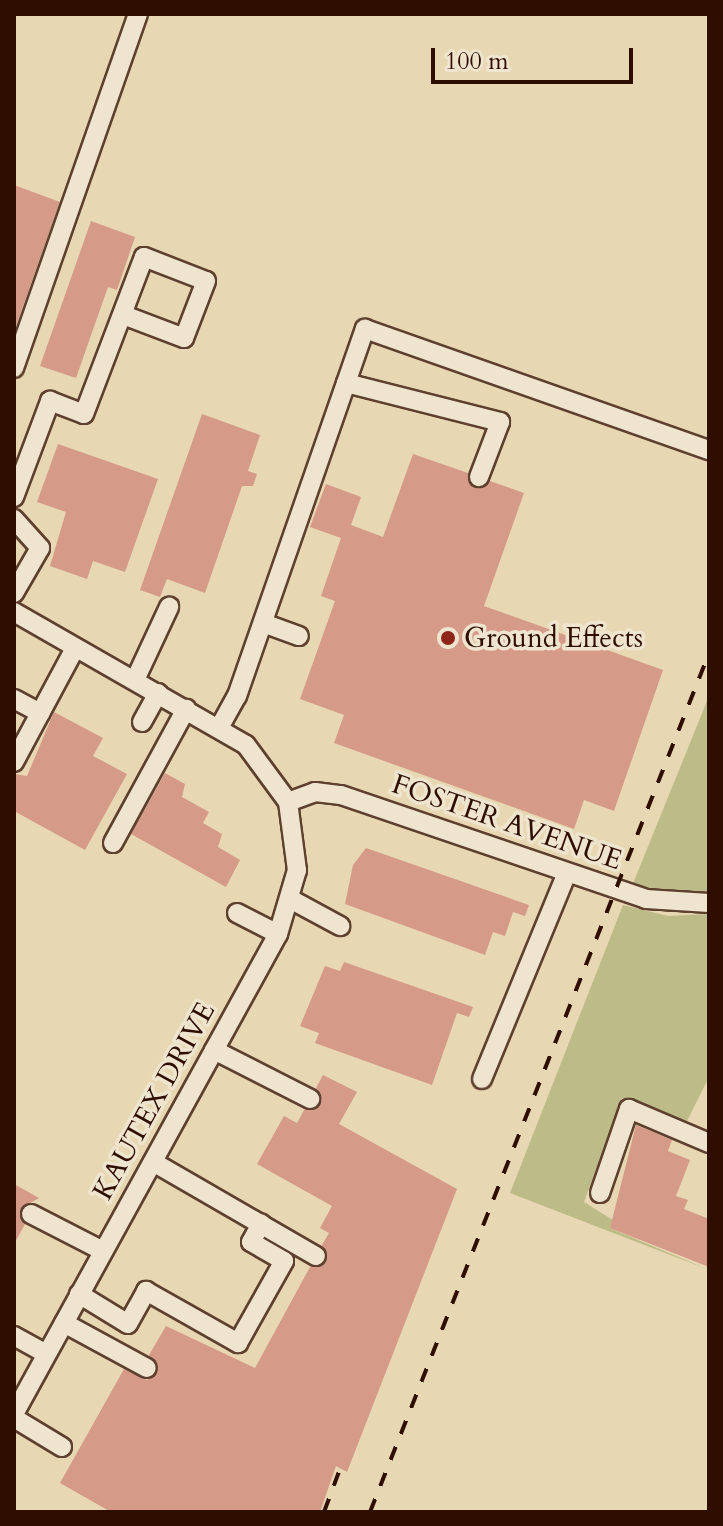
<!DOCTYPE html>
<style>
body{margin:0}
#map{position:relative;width:723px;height:1526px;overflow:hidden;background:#e7d7b3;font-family:Cardo,serif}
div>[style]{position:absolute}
.green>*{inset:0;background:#bdbc88}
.building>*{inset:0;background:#d69a88}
.roads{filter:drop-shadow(2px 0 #5d402e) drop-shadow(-2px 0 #5d402e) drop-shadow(0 2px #5d402e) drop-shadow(0 -2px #5d402e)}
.minor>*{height:18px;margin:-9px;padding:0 9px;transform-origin:9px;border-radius:9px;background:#efe5ce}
.rail>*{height:4px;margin-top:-2px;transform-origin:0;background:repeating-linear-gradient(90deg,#2f0e02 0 14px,transparent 0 28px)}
.dots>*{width:22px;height:22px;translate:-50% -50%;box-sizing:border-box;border:4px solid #efe5ce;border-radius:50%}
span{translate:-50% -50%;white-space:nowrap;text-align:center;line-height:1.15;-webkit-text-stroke:7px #efe5ce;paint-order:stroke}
.poi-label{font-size:28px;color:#2f0e02}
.left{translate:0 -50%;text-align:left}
.street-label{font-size:28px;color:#2f0e02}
.frame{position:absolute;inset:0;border:16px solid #2f0e02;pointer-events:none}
.scale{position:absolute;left:431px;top:48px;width:202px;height:36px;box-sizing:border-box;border:4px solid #2f0e02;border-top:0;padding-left:10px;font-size:24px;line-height:28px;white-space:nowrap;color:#2f0e02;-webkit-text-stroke:6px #efe5ce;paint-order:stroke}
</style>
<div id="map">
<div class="green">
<div style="clip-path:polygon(709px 696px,709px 893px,632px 886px)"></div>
<div style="clip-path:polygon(623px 905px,668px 916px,709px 914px,709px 1077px,687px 1121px,622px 1098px,584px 1202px,613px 1220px,610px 1228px,709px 1270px,510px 1193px)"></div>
</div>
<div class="building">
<div style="clip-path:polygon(14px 185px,60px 202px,14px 332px)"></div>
<div style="clip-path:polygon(91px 221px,135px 237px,117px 290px,108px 287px,76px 378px,40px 366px)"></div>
<div style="clip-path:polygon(202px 414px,260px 435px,248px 471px,257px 474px,253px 486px,242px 486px,205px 593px,167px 579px,160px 597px,140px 590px)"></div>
<div style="clip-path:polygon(58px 444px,158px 479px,125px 572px,93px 561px,87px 579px,50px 566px,66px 512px,37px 502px)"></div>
<div style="clip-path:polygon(413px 454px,468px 473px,475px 488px,490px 481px,524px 493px,484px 606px,663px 670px,614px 811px,584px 800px,574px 829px,334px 743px,344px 715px,300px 699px,335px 601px,321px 596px,341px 538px,310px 527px,326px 484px,361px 497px,351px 525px,383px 537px)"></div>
<div style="clip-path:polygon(54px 712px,103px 738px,93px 756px,127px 774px,85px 850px,14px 811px,14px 774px,27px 776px)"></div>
<div style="clip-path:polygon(165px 773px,185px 784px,182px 797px,209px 812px,203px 823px,222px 834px,218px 847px,240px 860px,226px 887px,131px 834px)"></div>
<div style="clip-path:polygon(366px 848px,529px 905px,525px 916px,513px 912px,505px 936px,493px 932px,485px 955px,345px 904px,353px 865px)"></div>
<div style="clip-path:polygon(344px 962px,473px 1007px,469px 1017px,457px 1013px,432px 1085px,315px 1043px,319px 1033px,300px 1026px,325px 966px,340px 971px)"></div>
<div style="clip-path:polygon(323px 1075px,357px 1092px,339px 1124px,457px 1189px,347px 1472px,336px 1466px,320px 1512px,111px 1512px,60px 1483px,124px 1369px,147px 1380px,157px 1374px,149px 1355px,166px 1326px,255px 1368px,310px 1267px,326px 1263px,322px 1245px,329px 1233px,320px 1228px,332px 1206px,257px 1164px,284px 1116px,297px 1123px,304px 1110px,320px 1105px,316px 1088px)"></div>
<div style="clip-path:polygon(636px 1125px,672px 1140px,668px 1151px,690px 1160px,676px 1196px,688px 1200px,684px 1209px,709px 1219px,709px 1267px,610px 1228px)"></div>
<div style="clip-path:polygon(14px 1184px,39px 1198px,21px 1208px,25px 1224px,14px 1244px)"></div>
</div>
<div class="roads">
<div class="minor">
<div style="left:14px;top:368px;width:375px;rotate:-70.7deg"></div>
<div style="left:346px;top:383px;width:159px;rotate:14.2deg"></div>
<div style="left:500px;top:422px;width:59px;rotate:110.9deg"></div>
<div style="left:14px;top:497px;width:103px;rotate:-69.4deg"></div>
<div style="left:50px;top:401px;width:36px;rotate:21deg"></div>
<div style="left:84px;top:414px;width:168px;rotate:-69.1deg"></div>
<div style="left:144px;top:257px;width:66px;rotate:21.2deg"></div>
<div style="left:206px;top:281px;width:61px;rotate:111.1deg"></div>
<div style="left:184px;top:338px;width:62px;rotate:-159.2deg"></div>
<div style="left:14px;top:519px;width:39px;rotate:48deg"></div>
<div style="left:40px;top:548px;width:52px;rotate:120deg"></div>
<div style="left:14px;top:612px;width:267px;rotate:29.8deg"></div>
<div style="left:246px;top:745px;width:71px;rotate:53.6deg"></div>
<div style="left:288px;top:802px;width:69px;rotate:82.5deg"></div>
<div style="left:297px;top:870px;width:67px;rotate:106.5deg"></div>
<div style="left:278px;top:934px;width:548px;rotate:118.81deg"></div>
<div style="left:263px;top:623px;width:38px;rotate:20deg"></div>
<div style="left:135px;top:680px;width:81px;rotate:-65deg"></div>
<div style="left:14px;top:699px;width:30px;rotate:28deg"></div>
<div style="left:142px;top:722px;width:33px;rotate:-61deg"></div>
<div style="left:219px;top:728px;width:37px;rotate:-61deg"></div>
<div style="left:237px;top:696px;width:389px;rotate:-70.8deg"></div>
<div style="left:365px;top:329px;width:365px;rotate:19.4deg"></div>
<div style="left:14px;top:762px;width:129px;rotate:-61.8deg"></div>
<div style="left:288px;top:802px;width:29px;rotate:-20deg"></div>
<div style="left:315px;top:792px;width:26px;rotate:7deg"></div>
<div style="left:341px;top:795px;width:322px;rotate:18.8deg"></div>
<div style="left:646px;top:899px;width:63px;rotate:3.6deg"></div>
<div style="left:113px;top:843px;width:153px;rotate:-61.4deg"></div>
<div style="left:292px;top:900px;width:55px;rotate:28.4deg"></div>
<div style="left:237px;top:913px;width:46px;rotate:27.1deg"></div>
<div style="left:214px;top:1050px;width:108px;rotate:27deg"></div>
<div style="left:482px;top:1079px;width:223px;rotate:-67.6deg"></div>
<div style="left:153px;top:1162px;width:188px;rotate:30deg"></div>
<div style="left:600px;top:1193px;width:89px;rotate:-71deg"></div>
<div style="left:629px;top:1109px;width:87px;rotate:23deg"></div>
<div style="left:31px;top:1214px;width:81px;rotate:27.2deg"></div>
<div style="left:79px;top:1294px;width:57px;rotate:31.5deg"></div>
<div style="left:128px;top:1324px;width:38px;rotate:-61deg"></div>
<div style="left:146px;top:1291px;width:106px;rotate:29.5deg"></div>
<div style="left:238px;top:1343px;width:94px;rotate:-60.7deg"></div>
<div style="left:284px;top:1261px;width:38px;rotate:-150deg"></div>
<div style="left:251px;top:1242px;width:21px;rotate:-61deg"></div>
<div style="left:64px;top:1323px;width:94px;rotate:28.5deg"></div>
<div style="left:14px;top:1336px;width:37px;rotate:29deg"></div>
<div style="left:14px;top:1418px;width:56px;rotate:31.1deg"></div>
</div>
</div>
<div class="rail">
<div style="left:324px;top:1512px;width:46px;rotate:-69.6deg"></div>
<div style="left:370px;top:1512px;width:923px;rotate:-68.46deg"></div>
</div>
<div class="dots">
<div style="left:448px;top:638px;background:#8f2418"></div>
</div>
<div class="poi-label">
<span class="left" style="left:464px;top:638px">Ground Effects</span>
</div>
<div class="street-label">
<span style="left:507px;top:822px;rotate:19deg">FOSTER AVENUE</span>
<span style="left:154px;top:1101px;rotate:-61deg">KAUTEX DRIVE</span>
</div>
<div class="frame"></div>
<div class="scale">100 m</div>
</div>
